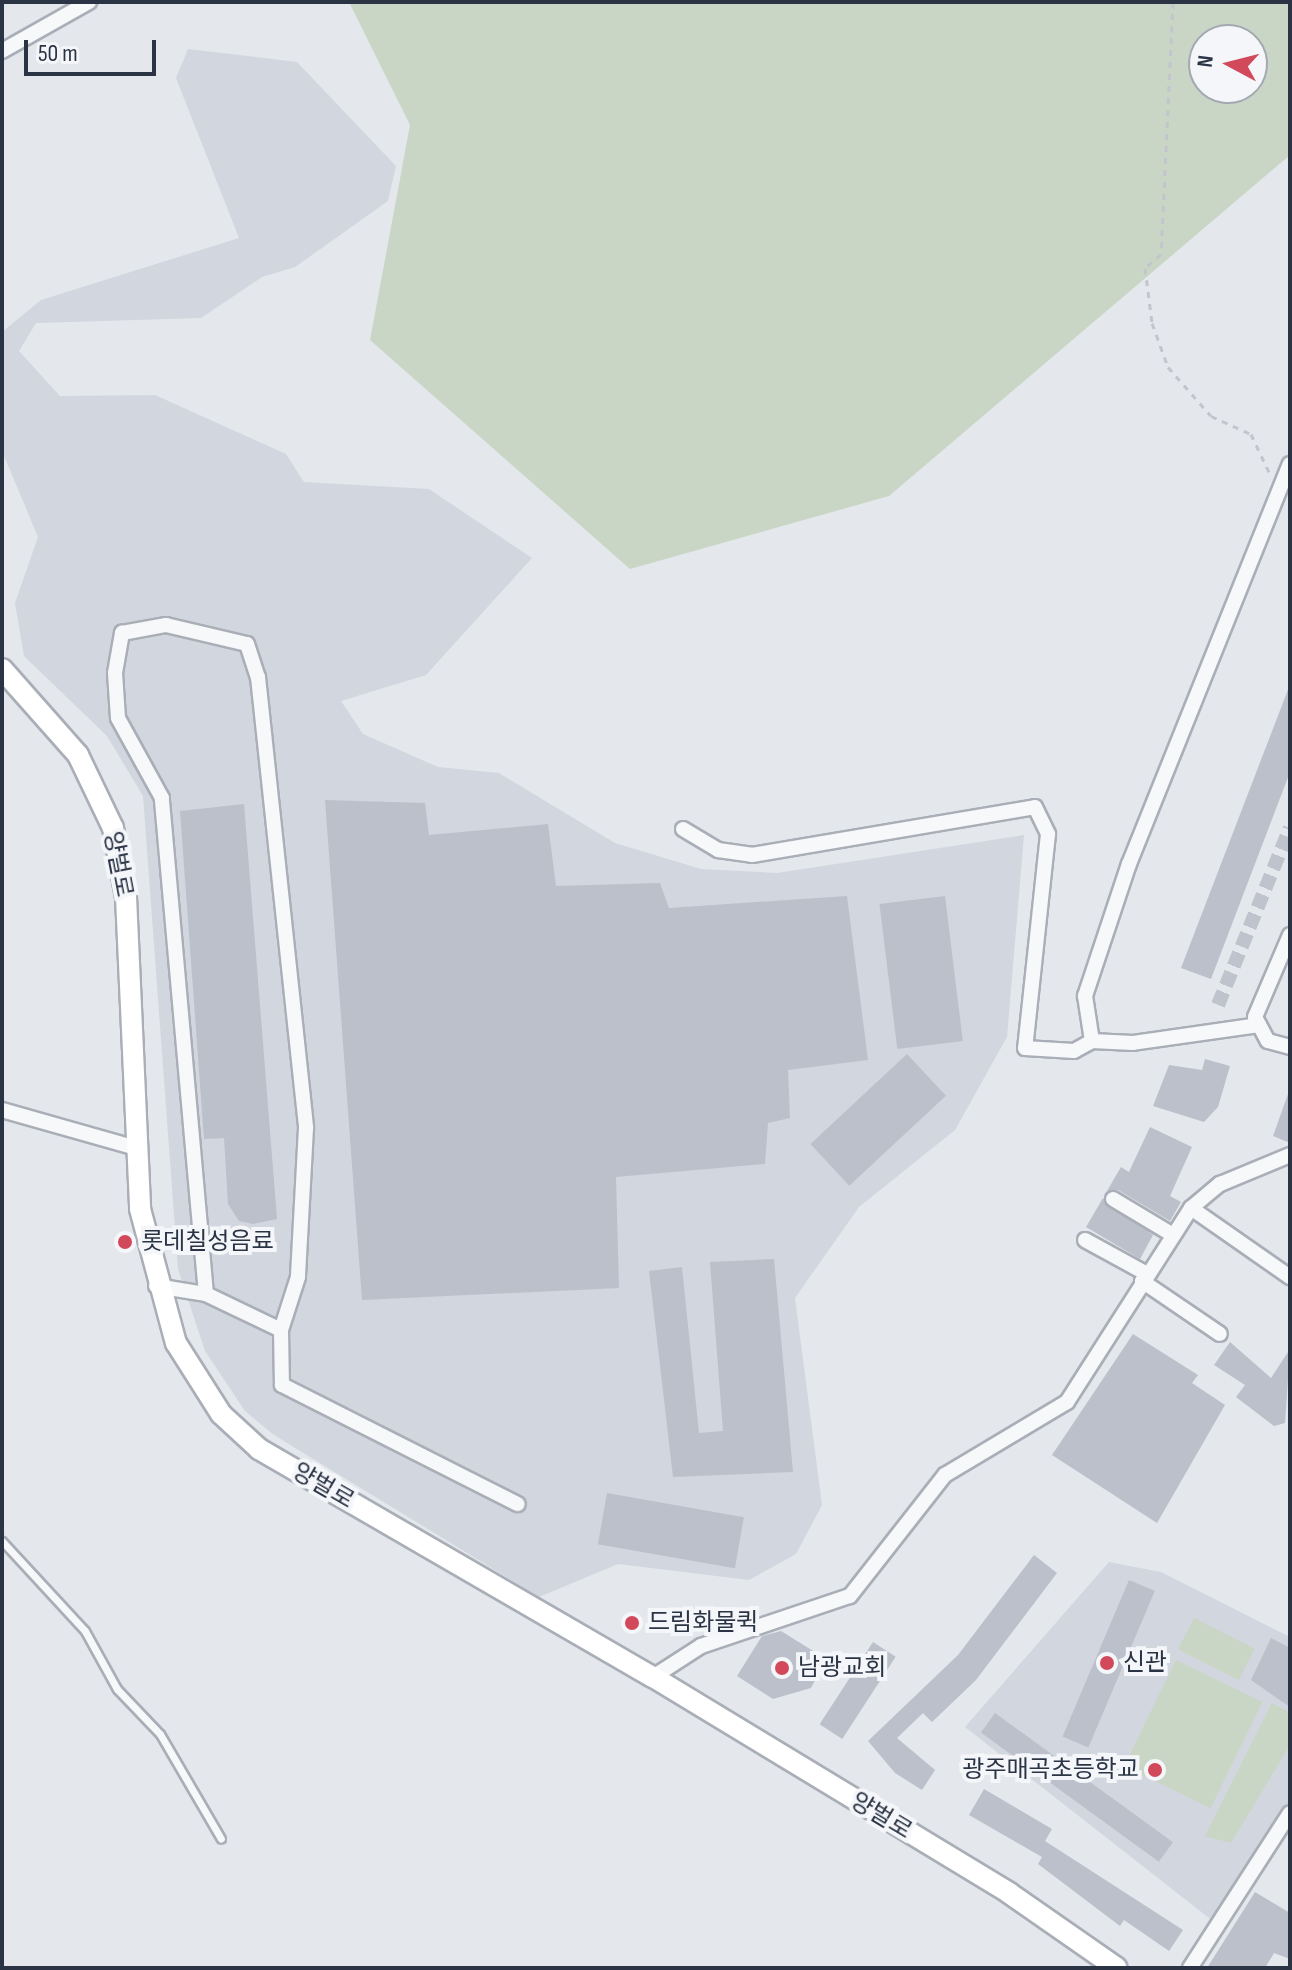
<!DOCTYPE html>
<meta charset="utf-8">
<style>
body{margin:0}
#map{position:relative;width:1292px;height:1970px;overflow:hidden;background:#e4e7ec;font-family:"Sofia Sans Condensed","Noto Sans KR",sans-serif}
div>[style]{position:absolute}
.built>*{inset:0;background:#d2d6de}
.green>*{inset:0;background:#c9d6c5;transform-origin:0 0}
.building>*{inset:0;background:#bbc0ca;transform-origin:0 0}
.street-tunnel>*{height:14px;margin-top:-7px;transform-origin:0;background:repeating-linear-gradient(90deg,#bfc3cb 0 14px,transparent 0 21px)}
.path>*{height:3px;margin-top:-1.5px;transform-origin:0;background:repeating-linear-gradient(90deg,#c2c5cb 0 6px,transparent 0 12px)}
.roads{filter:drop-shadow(2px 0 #a9aeb7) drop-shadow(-2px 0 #a9aeb7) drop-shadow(0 2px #a9aeb7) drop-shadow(0 -2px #a9aeb7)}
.lane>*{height:7px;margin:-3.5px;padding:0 3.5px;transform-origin:3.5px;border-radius:3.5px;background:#f7f8fa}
.street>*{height:14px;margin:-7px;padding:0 7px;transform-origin:7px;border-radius:7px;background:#f7f8fa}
.secondary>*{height:20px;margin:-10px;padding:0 10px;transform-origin:10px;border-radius:10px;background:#fff}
.dots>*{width:22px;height:22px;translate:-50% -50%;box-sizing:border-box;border:4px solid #f4f6f9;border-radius:50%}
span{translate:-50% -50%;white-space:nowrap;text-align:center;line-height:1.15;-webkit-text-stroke:8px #f4f6f9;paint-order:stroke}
.street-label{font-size:24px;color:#2b3445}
.poi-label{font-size:24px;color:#2b3445}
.left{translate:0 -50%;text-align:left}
.right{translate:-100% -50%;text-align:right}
.frame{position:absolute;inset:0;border:4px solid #2b3445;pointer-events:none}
.north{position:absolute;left:1188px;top:24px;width:80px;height:80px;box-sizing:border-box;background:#f4f6f9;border:2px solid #a4a8b1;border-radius:50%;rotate:277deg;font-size:22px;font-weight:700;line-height:32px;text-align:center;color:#2b3445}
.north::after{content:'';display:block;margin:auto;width:28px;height:36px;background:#d1495b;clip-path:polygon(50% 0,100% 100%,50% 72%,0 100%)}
.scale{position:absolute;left:24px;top:40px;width:132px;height:36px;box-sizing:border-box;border:4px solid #2b3445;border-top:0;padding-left:10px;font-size:24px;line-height:28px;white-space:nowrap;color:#2b3445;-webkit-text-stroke:6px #f4f6f9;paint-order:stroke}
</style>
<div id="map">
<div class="built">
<div style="clip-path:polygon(188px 49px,297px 62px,396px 166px,388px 201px,295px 267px,262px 277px,201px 318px,36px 323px,19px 351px,60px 396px,155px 395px,286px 454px,304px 482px,429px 489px,532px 558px,426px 675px,341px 701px,363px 734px,438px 767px,499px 773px,615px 843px,701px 869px,777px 873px,1024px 835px,1007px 1037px,955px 1130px,859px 1207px,795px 1298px,822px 1505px,796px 1554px,749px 1580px,618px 1564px,539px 1597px,274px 1435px,245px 1411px,205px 1351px,178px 1269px,143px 796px,107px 736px,24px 656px,15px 603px,38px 537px,2px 451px,2px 332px,41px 300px,239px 238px,176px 78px)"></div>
<div style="clip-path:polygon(1109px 1562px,1161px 1572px,1290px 1637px,1290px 1813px,1218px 1925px,965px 1727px)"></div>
</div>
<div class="green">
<div style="clip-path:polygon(evenodd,349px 2px,1290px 2px,1290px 155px,889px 496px,630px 569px,370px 340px,410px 125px,349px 2px,1204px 40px,1252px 40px,1252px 88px,1204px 88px,1204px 40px)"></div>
<div style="left:1194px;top:1618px;width:68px;height:35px;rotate:27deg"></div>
<div style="left:1176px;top:1660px;width:96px;height:118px;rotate:26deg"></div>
<div style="clip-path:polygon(1272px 1703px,1290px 1713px,1290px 1745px,1231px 1843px,1205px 1836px)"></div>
</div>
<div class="building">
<div style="clip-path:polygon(1289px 687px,1290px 772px,1211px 979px,1181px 968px)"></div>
<div style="clip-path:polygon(325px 800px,425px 803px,429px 835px,548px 824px,556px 886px,660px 883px,669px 908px,847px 896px,868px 1060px,788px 1070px,790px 1118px,768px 1123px,765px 1164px,616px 1177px,619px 1288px,362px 1300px)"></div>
<div style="clip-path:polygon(244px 804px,277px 1219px,253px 1224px,239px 1221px,228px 1204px,224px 1138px,204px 1139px,180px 811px)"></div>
<div style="left:945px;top:896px;width:146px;height:66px;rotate:83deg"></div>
<div style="left:907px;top:1054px;width:57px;height:132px;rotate:47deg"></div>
<div style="clip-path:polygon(1205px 1059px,1230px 1066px,1218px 1107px,1204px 1122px,1153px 1106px,1169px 1065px,1202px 1070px)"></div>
<div style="clip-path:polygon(1288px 1094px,1290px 1094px,1290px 1143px,1273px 1136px)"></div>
<div style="clip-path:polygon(1150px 1127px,1192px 1147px,1170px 1196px,1181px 1202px,1170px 1221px,1118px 1190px,1107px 1191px,1121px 1167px,1129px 1172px)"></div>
<div style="clip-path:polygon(1103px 1198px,1153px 1235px,1140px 1259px,1086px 1227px)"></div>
<div style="clip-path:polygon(774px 1259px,793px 1472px,673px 1477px,649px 1271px,682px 1267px,699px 1433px,723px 1431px,710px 1262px)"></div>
<div style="clip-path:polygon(1133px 1334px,1198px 1375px,1192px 1383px,1225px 1405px,1157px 1523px,1052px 1455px)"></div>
<div style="clip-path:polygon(1230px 1342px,1271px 1378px,1290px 1349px,1285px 1423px,1274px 1426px,1236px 1397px,1245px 1385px,1214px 1365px)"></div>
<div style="left:607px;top:1493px;width:139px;height:52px;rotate:10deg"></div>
<div style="clip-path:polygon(1034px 1555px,1057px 1573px,976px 1680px,932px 1722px,923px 1713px,897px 1738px,935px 1770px,922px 1790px,895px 1773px,868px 1741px,958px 1655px)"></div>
<div style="left:1129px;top:1580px;width:28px;height:170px;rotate:23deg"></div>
<div style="clip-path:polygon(781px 1631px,826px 1659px,811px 1688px,773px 1699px,737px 1676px,762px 1636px)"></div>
<div style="clip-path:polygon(1271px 1638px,1290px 1648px,1290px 1707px,1251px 1680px)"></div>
<div style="left:873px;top:1642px;width:27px;height:98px;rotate:33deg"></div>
<div style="left:995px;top:1713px;width:220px;height:24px;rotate:36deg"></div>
<div style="clip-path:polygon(984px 1789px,1052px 1829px,1045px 1841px,1183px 1930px,1169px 1951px,1124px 1920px,1120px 1926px,1038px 1864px,1042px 1857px,969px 1815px)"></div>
<div style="clip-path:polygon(1255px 1892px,1290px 1913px,1290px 1959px,1274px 1953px,1265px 1968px,1207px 1968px)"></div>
</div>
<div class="street-tunnel">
<div style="left:1218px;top:1005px;width:191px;rotate:-67.9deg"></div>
</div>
<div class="path">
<div style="left:1173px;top:2px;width:252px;rotate:92.7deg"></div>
<div style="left:1161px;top:254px;width:21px;rotate:139deg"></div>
<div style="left:1145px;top:268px;width:55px;rotate:82.7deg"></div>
<div style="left:1152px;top:323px;width:47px;rotate:70deg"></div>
<div style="left:1168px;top:367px;width:65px;rotate:48.7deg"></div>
<div style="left:1211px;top:416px;width:44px;rotate:24.2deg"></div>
<div style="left:1251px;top:434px;width:42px;rotate:64.7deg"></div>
</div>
<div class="roads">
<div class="lane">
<div style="left:2px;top:1541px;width:122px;rotate:47.3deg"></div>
<div style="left:85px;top:1631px;width:66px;rotate:61.1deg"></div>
<div style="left:117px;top:1689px;width:62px;rotate:46.3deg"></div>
<div style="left:160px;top:1734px;width:121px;rotate:59.8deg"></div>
</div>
<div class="street">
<div style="left:2px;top:51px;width:100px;rotate:-29.4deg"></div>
<div style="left:683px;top:829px;width:41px;rotate:31deg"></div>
<div style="left:718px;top:850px;width:34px;rotate:8deg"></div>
<div style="left:752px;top:855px;width:287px;rotate:-9.6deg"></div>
<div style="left:1035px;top:807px;width:30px;rotate:64deg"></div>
<div style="left:1048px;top:834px;width:215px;rotate:96.1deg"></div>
<div style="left:1025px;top:1048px;width:49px;rotate:3.5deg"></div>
<div style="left:1074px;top:1051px;width:21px;rotate:-29deg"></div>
<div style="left:1290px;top:935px;width:89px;rotate:113.1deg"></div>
<div style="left:1255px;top:1017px;width:27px;rotate:62deg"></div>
<div style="left:1268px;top:1041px;width:23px;rotate:15deg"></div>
<div style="left:1259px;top:1025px;width:127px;rotate:171.9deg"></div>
<div style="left:1133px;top:1043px;width:41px;rotate:-177.2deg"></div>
<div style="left:1092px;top:1041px;width:46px;rotate:-98.8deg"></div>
<div style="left:1085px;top:996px;width:139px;rotate:-71.6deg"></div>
<div style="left:1129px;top:864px;width:431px;rotate:-68.1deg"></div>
<div style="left:2px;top:1110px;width:139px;rotate:15.8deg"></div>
<div style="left:1113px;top:1199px;width:70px;rotate:31deg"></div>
<div style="left:1191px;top:1208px;width:121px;rotate:34.9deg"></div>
<div style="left:1085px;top:1240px;width:71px;rotate:28.7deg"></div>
<div style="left:1142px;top:1281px;width:94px;rotate:34.2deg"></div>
<div style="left:156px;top:1286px;width:51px;rotate:9.1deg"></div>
<div style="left:206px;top:1294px;width:498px;rotate:-95.1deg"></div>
<div style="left:162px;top:798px;width:91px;rotate:-118.8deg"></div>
<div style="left:118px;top:718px;width:45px;rotate:-93.8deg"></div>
<div style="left:115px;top:673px;width:41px;rotate:-80.1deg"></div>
<div style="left:122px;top:633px;width:45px;rotate:-10.3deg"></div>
<div style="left:166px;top:625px;width:83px;rotate:13.2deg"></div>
<div style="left:247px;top:644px;width:35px;rotate:72deg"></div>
<div style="left:258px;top:677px;width:454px;rotate:83.9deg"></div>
<div style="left:306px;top:1128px;width:149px;rotate:93.1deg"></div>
<div style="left:298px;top:1277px;width:56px;rotate:107.8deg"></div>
<div style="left:281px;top:1330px;width:83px;rotate:-154.4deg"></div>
<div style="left:281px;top:1330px;width:55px;rotate:89deg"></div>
<div style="left:282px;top:1385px;width:264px;rotate:26.8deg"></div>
<div style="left:653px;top:1677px;width:57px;rotate:-32.9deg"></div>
<div style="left:701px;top:1646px;width:157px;rotate:-18.6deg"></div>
<div style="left:850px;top:1596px;width:154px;rotate:-51.9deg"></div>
<div style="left:945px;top:1475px;width:142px;rotate:-30.9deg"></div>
<div style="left:1067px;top:1402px;width:230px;rotate:-57.4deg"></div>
<div style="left:1191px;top:1208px;width:38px;rotate:-40deg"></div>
<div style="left:1220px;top:1184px;width:76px;rotate:-22.5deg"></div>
<div style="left:1190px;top:1968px;width:184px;rotate:-57.2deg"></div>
</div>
<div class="secondary">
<div style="left:2px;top:669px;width:115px;rotate:48.5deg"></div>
<div style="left:78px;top:755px;width:81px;rotate:64.4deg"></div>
<div style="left:113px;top:828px;width:70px;rotate:79.3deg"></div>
<div style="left:126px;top:897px;width:312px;rotate:87.4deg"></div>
<div style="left:140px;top:1209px;width:139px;rotate:75deg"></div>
<div style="left:176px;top:1343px;width:84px;rotate:57.6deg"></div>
<div style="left:221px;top:1414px;width:52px;rotate:42.6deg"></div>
<div style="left:259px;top:1449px;width:455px;rotate:30.1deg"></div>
<div style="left:653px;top:1677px;width:416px;rotate:31.2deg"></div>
<div style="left:1009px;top:1893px;width:131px;rotate:34.8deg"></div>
</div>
</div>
<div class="dots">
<div style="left:125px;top:1242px;background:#d1495b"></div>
<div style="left:632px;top:1623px;background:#d1495b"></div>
<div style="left:1107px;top:1663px;background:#d1495b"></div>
<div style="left:782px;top:1668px;background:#d1495b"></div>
<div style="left:1155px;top:1770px;background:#d1495b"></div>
</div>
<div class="street-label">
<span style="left:118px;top:864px;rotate:79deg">양벌로</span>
<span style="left:323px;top:1486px;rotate:30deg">양벌로</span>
<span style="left:881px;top:1816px;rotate:31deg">양벌로</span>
</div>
<div class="poi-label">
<span class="left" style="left:141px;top:1242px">롯데칠성음료</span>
<span class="left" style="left:648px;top:1623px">드림화물퀵</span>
<span class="left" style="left:1123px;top:1663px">신관</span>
<span class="left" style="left:798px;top:1668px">남광교회</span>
<span class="right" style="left:1139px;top:1770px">광주매곡초등학교</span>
</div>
<div class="frame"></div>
<div class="north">N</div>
<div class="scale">50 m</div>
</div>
